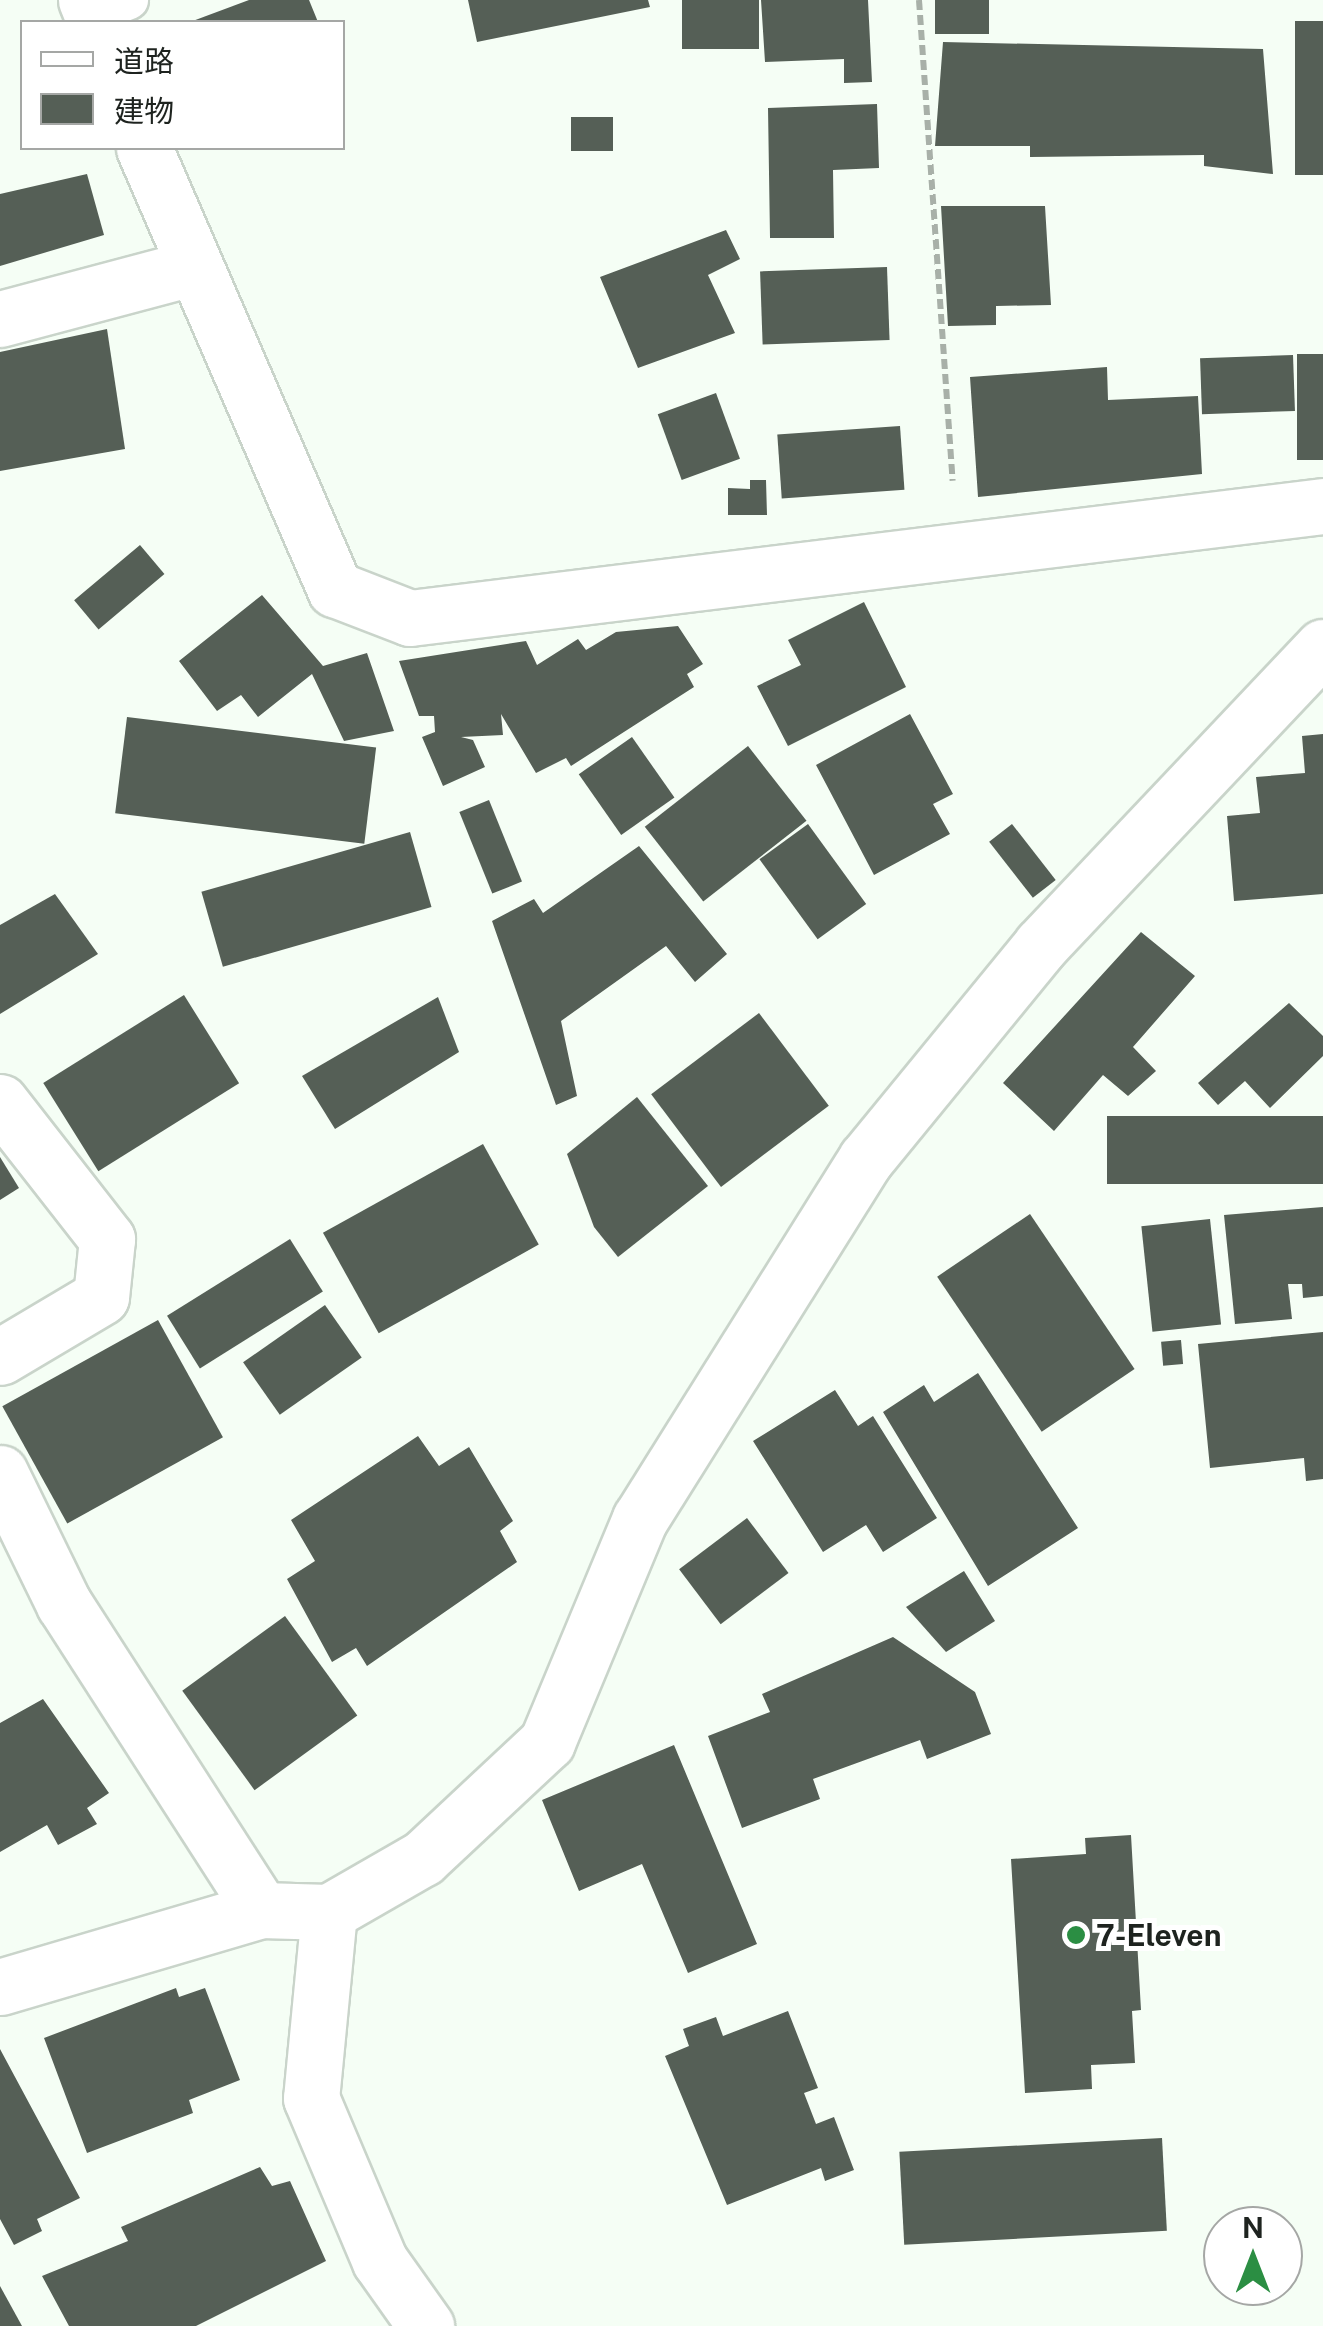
<!DOCTYPE html>
<meta charset="utf-8">
<style>
body{margin:0}
#map{position:relative;width:1323px;height:2326px;overflow:hidden;background:#f5fef5;font-family:"Public Sans","Noto Sans JP",sans-serif}
div>[style]{position:absolute}
.building>*{inset:0;background:#555f56;transform-origin:0 0}
.path>*{height:6px;margin-top:-3px;transform-origin:0;background:repeating-linear-gradient(90deg,#a8b0a8 0 10px,transparent 0 15px)}
.roads{filter:drop-shadow(2px 0 #c9d4ca) drop-shadow(-2px 0 #c9d4ca) drop-shadow(0 2px #c9d4ca) drop-shadow(0 -2px #c9d4ca)}
.service>*{height:38px;margin:-19px;padding:0 19px;transform-origin:19px;border-radius:19px;background:#fff}
.minor>*{height:55px;margin:-27.5px;padding:0 27.5px;transform-origin:27.5px;border-radius:27.5px;background:#fff}
.dots>*{width:28px;height:28px;translate:-50% -50%;box-sizing:border-box;border:5px solid #fff;border-radius:50%}
span{translate:-50% -50%;white-space:nowrap;text-align:center;line-height:1.15;-webkit-text-stroke:10px #fff;paint-order:stroke}
.poi-label{font-size:30px;color:#1e231f;font-weight:700}
.left{translate:0 -50%;text-align:left}
.legend{position:absolute;left:20px;top:20px;width:325px;height:130px;box-sizing:border-box;background:#fff;border:2px solid #a5a7a5;margin:0;padding:12px 18px;list-style:none;font-size:30px;color:#1e231f}
.legend li{display:flex;align-items:center;gap:20px;height:50px}
.legend b{width:50px;border:2px solid #a5a7a5}
.north{position:absolute;left:1203px;top:2206px;width:100px;height:100px;box-sizing:border-box;background:#fff;border:2px solid #a5a7a5;border-radius:50%;rotate:0deg;font-size:28px;font-weight:700;line-height:40px;text-align:center;color:#1e231f}
.north::after{content:'';display:block;margin:auto;width:35px;height:45px;background:#2b8e43;clip-path:polygon(50% 0,100% 100%,50% 72%,0 100%)}
</style>
<div id="map">
<div class="building">
<div style="clip-path:polygon(249px 0,309px 0,318px 22px,190px 22px)"></div>
<div style="clip-path:polygon(468px 0,648px 0,650px 7px,477px 42px)"></div>
<div style="left:682px;top:0;width:77px;height:49px"></div>
<div style="clip-path:polygon(761px 0,868px 0,872px 82px,844px 83px,844px 59px,765px 62px)"></div>
<div style="left:935px;top:0;width:54px;height:34px"></div>
<div style="left:1295px;top:21px;width:28px;height:154px"></div>
<div style="clip-path:polygon(943px 42px,1263px 49px,1273px 174px,1204px 166px,1204px 155px,1030px 157px,1030px 146px,935px 146px)"></div>
<div style="clip-path:polygon(877px 104px,879px 168px,833px 170px,834px 238px,770px 238px,768px 108px)"></div>
<div style="left:571px;top:117px;width:42px;height:34px"></div>
<div style="clip-path:polygon(87px 174px,104px 235px,0 266px,0 194px)"></div>
<div style="clip-path:polygon(941px 206px,1045px 206px,1051px 305px,996px 306px,996px 325px,948px 326px)"></div>
<div style="clip-path:polygon(726px 230px,740px 259px,708px 275px,735px 333px,638px 368px,600px 277px)"></div>
<div style="left:887px;top:267px;width:73px;height:127px;rotate:88deg"></div>
<div style="clip-path:polygon(107px 329px,125px 449px,0 471px,0 352px)"></div>
<div style="left:1323px;top:354px;width:106px;height:26px;rotate:90deg"></div>
<div style="left:1293px;top:355px;width:56px;height:93px;rotate:88deg"></div>
<div style="clip-path:polygon(1107px 367px,1108px 400px,1198px 396px,1202px 474px,978px 497px,970px 377px)"></div>
<div style="left:716px;top:393px;width:70px;height:62px;rotate:70deg"></div>
<div style="left:900px;top:426px;width:64px;height:123px;rotate:86deg"></div>
<div style="clip-path:polygon(750px 480px,766px 480px,767px 515px,728px 515px,728px 488px,750px 489px)"></div>
<div style="left:140px;top:545px;width:38px;height:86px;rotate:50deg"></div>
<div style="clip-path:polygon(262px 595px,323px 666px,367px 653px,394px 731px,344px 741px,312px 674px,258px 717px,241px 695px,217px 711px,179px 661px)"></div>
<div style="clip-path:polygon(864px 602px,906px 687px,788px 746px,757px 686px,801px 665px,788px 640px)"></div>
<div style="clip-path:polygon(678px 626px,703px 664px,687px 674px,694px 687px,571px 766px,566px 758px,536px 773px,501px 714px,503px 735px,461px 737px,473px 740px,485px 767px,443px 786px,422px 737px,435px 732px,434px 716px,419px 716px,399px 661px,526px 641px,537px 665px,578px 639px,586px 650px,616px 632px)"></div>
<div style="clip-path:polygon(910px 714px,953px 794px,933px 804px,950px 834px,874px 875px,816px 765px)"></div>
<div style="left:127px;top:717px;width:251px;height:97px;rotate:7deg"></div>
<div style="clip-path:polygon(1323px 734px,1323px 894px,1234px 901px,1227px 816px,1260px 813px,1256px 777px,1305px 773px,1302px 736px)"></div>
<div style="left:632px;top:737px;width:74px;height:65px;rotate:55deg"></div>
<div style="left:748px;top:746px;width:95px;height:131px;rotate:52deg"></div>
<div style="left:489px;top:800px;width:88px;height:32px;rotate:68deg"></div>
<div style="left:808px;top:824px;width:99px;height:60px;rotate:54deg"></div>
<div style="left:1012px;top:824px;width:71px;height:29px;rotate:52deg"></div>
<div style="left:410px;top:832px;width:78px;height:217px;rotate:74deg"></div>
<div style="clip-path:polygon(639px 846px,727px 954px,695px 982px,666px 946px,561px 1021px,577px 1096px,556px 1105px,492px 921px,534px 899px,543px 913px)"></div>
<div style="clip-path:polygon(55px 894px,98px 954px,0 1014px,0 925px)"></div>
<div style="clip-path:polygon(1141px 932px,1195px 976px,1133px 1047px,1156px 1071px,1128px 1096px,1103px 1075px,1054px 1131px,1003px 1083px)"></div>
<div style="left:184px;top:995px;width:104px;height:166px;rotate:58deg"></div>
<div style="clip-path:polygon(438px 997px,459px 1052px,335px 1129px,302px 1076px)"></div>
<div style="clip-path:polygon(1289px 1003px,1323px 1036px,1323px 1056px,1270px 1108px,1245px 1081px,1218px 1105px,1198px 1083px)"></div>
<div style="left:759px;top:1013px;width:116px;height:135px;rotate:53deg"></div>
<div style="clip-path:polygon(637px 1097px,708px 1186px,618px 1257px,594px 1227px,567px 1154px)"></div>
<div style="left:1323px;top:1116px;width:68px;height:216px;rotate:90deg"></div>
<div style="left:483px;top:1144px;width:115px;height:183px;rotate:61deg"></div>
<div style="clip-path:polygon(0 1157px,19px 1188px,0 1200px)"></div>
<div style="clip-path:polygon(1323px 1207px,1323px 1296px,1303px 1298px,1302px 1284px,1288px 1284px,1292px 1319px,1235px 1324px,1224px 1215px)"></div>
<div style="left:1030px;top:1214px;width:187px;height:112px;rotate:56deg"></div>
<div style="left:1210px;top:1219px;width:106px;height:69px;rotate:84deg"></div>
<div style="left:290px;top:1239px;width:62px;height:145px;rotate:58deg"></div>
<div style="left:325px;top:1305px;width:64px;height:100px;rotate:55deg"></div>
<div style="left:158px;top:1320px;width:134px;height:178px;rotate:61deg"></div>
<div style="clip-path:polygon(1323px 1332px,1323px 1479px,1306px 1481px,1304px 1458px,1210px 1468px,1198px 1344px)"></div>
<div style="left:1181px;top:1340px;width:24px;height:20px;rotate:85deg"></div>
<div style="clip-path:polygon(978px 1373px,1078px 1528px,988px 1586px,883px 1412px,924px 1385px,934px 1402px)"></div>
<div style="clip-path:polygon(835px 1390px,858px 1426px,873px 1416px,937px 1518px,883px 1552px,866px 1525px,823px 1552px,753px 1441px)"></div>
<div style="clip-path:polygon(418px 1436px,439px 1466px,469px 1447px,513px 1521px,500px 1531px,517px 1562px,367px 1666px,356px 1648px,332px 1662px,287px 1579px,315px 1561px,291px 1520px)"></div>
<div style="left:747px;top:1518px;width:69px;height:85px;rotate:53deg"></div>
<div style="clip-path:polygon(964px 1571px,995px 1621px,946px 1652px,906px 1607px)"></div>
<div style="left:285px;top:1616px;width:123px;height:127px;rotate:54deg"></div>
<div style="clip-path:polygon(893px 1637px,975px 1692px,991px 1734px,927px 1759px,920px 1740px,813px 1779px,820px 1799px,742px 1828px,708px 1736px,770px 1712px,762px 1694px)"></div>
<div style="clip-path:polygon(43px 1699px,109px 1793px,87px 1808px,97px 1824px,58px 1845px,47px 1825px,0 1852px,0 1723px)"></div>
<div style="clip-path:polygon(674px 1745px,757px 1944px,688px 1973px,642px 1864px,579px 1891px,542px 1800px)"></div>
<div style="clip-path:polygon(1131px 1835px,1141px 2010px,1132px 2011px,1135px 2063px,1091px 2065px,1092px 2089px,1025px 2093px,1011px 1859px,1086px 1854px,1085px 1838px)"></div>
<div style="clip-path:polygon(176px 1988px,179px 1997px,205px 1988px,240px 2080px,189px 2100px,193px 2113px,87px 2153px,44px 2038px)"></div>
<div style="clip-path:polygon(788px 2011px,818px 2088px,804px 2093px,816px 2124px,834px 2117px,854px 2170px,825px 2181px,821px 2168px,727px 2205px,665px 2056px,689px 2046px,683px 2029px,716px 2017px,723px 2036px)"></div>
<div style="clip-path:polygon(0 2049px,80px 2198px,37px 2219px,42px 2231px,14px 2245px,0 2219px)"></div>
<div style="left:1162px;top:2138px;width:93px;height:263px;rotate:87deg"></div>
<div style="clip-path:polygon(260px 2167px,272px 2186px,290px 2181px,326px 2261px,196px 2326px,69px 2326px,42px 2276px,128px 2241px,121px 2227px)"></div>
<div style="clip-path:polygon(0 2286px,22px 2326px,0 2326px)"></div>
</div>
<div class="path">
<div style="left:919px;top:0;width:482px;rotate:86deg"></div>
</div>
<div class="roads">
<div class="service">
<div style="left:92px;top:15px;width:40px;rotate:-22deg"></div>
</div>
<div class="minor">
<div style="left:86px;top:0;width:24px;rotate:68deg"></div>
<div style="left:144px;top:148px;width:481px;rotate:66.6deg"></div>
<div style="left:335px;top:589px;width:80px;rotate:21.1deg"></div>
<div style="left:410px;top:618px;width:920px;rotate:-6.99deg"></div>
<div style="left:0;top:319px;width:199px;rotate:-14.9deg"></div>
<div style="left:0;top:1102px;width:174px;rotate:52deg"></div>
<div style="left:107px;top:1239px;width:58px;rotate:95.9deg"></div>
<div style="left:101px;top:1297px;width:117px;rotate:149.3deg"></div>
<div style="left:0;top:1473px;width:146px;rotate:64deg"></div>
<div style="left:64px;top:1604px;width:364px;rotate:57.2deg"></div>
<div style="left:329px;top:1912px;width:187px;rotate:95.5deg"></div>
<div style="left:311px;top:2098px;width:177px;rotate:67.1deg"></div>
<div style="left:380px;top:2261px;width:80px;rotate:54.7deg"></div>
<div style="left:0;top:1987px;width:272px;rotate:-16.4deg"></div>
<div style="left:261px;top:1910px;width:68px;rotate:1.7deg"></div>
<div style="left:329px;top:1912px;width:108px;rotate:-29.9deg"></div>
<div style="left:423px;top:1858px;width:170px;rotate:-43.1deg"></div>
<div style="left:547px;top:1742px;width:242px;rotate:-67.4deg"></div>
<div style="left:640px;top:1519px;width:425px;rotate:-57.9deg"></div>
<div style="left:866px;top:1159px;width:276px;rotate:-50.7deg"></div>
<div style="left:1041px;top:945px;width:410px;rotate:-46.6deg"></div>
</div>
</div>
<div class="dots">
<div style="left:1076px;top:1935px;background:#2b8e43"></div>
</div>
<div class="poi-label">
<span class="left" style="left:1096px;top:1935px">7-Eleven</span>
</div>
<ul class="legend">
<li><b style="height:12px;background:#fff"></b>道路</li>
<li><b style="height:28px;background:#555f56"></b>建物</li>
</ul>
<div class="north">N</div>
</div>
